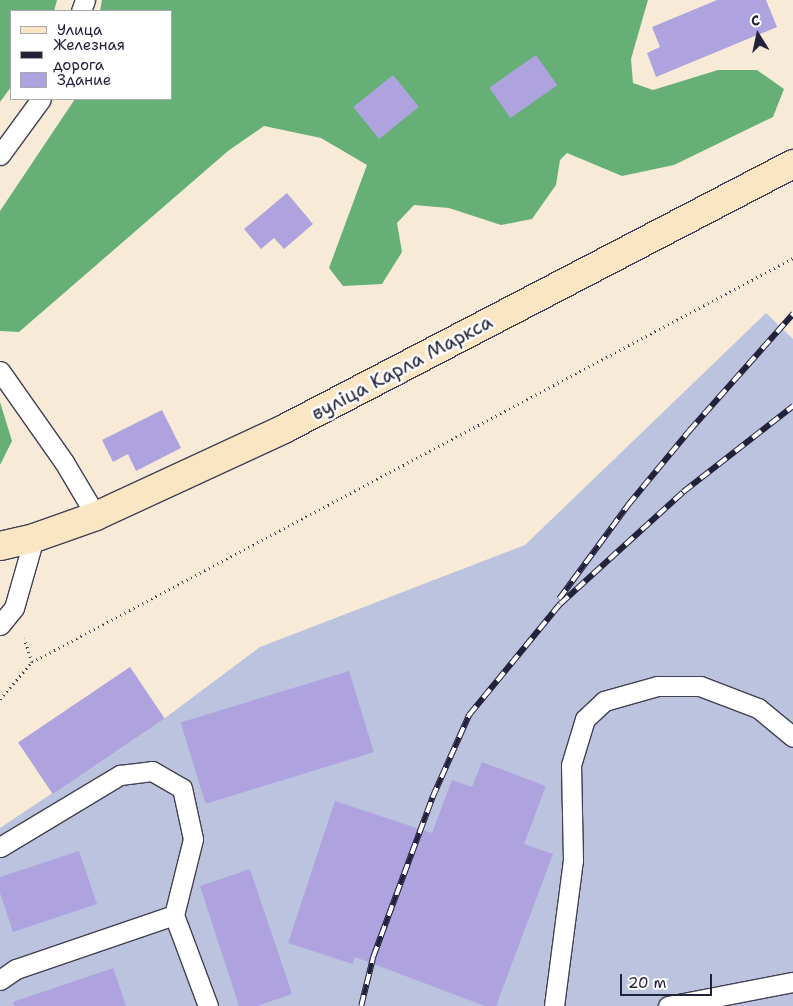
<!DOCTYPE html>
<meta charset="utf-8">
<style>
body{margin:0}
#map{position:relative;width:793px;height:1006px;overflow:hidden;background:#f7ebd8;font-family:"Shantell Sans",sans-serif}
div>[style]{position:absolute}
.industrial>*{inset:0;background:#bbc3de}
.forest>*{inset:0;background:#66b078}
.building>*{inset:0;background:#aea3df;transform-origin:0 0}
.path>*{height:3px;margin-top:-1.5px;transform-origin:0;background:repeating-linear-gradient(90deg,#424053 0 1px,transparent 0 5px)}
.roads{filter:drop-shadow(1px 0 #424053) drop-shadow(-1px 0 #424053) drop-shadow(0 1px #424053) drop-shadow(0 -1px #424053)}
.lane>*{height:19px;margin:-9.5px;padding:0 9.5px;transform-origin:9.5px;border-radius:9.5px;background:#fff}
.secondary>*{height:28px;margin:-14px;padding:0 14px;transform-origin:14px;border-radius:14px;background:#fbe6c4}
.rail>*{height:5.5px;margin-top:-2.75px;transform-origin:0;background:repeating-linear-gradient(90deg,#fff 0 11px,#22223b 0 22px);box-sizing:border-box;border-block:1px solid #22223b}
span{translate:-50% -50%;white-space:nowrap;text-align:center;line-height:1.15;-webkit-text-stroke:5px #fff;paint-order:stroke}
.street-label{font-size:19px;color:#22223b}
.legend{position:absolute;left:10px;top:10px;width:162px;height:90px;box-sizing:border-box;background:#fff;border:1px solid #a7a7b1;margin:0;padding:6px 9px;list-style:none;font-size:15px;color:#22223b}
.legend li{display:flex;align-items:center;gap:10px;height:25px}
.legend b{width:25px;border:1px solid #a7a7b1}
.north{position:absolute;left:733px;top:10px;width:50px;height:50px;-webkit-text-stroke:4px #fff;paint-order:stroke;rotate:350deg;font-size:14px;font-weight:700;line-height:20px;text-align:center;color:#22223b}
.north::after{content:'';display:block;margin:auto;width:18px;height:22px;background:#22223b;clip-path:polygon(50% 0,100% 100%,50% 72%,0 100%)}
.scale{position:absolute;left:620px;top:974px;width:92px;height:22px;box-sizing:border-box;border:2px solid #22223b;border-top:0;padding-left:6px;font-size:15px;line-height:18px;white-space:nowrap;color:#22223b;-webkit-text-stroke:4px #fff;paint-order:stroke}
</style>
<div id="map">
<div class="industrial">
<div style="clip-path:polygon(766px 313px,793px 339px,793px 1006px,0 1006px,0 828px,165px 718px,260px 647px,525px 545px)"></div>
</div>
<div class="forest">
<div style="clip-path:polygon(0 0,57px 0,54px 11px,11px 11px,11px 87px,0 102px)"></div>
<div style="clip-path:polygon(102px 0,648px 0,631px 59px,633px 83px,653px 90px,718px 70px,757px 70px,784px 89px,773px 117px,674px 165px,622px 176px,567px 153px,560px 160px,556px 185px,532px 219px,501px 225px,449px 208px,414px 205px,397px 223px,402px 252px,382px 284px,343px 286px,329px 268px,367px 165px,321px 138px,264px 126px,228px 151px,19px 332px,0 331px,0 211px,75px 99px,171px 99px,171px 11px,100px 11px)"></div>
<div style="clip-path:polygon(0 402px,12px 441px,0 465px)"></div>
</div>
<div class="building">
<div style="clip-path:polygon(717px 0,766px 0,777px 27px,656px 77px,647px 53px,660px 47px,652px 27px)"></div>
<div style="left:536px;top:55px;width:37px;height:57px;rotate:55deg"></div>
<div style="left:393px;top:75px;width:41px;height:51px;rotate:51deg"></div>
<div style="clip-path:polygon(287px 193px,313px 224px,284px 249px,274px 238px,261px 249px,244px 229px)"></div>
<div style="clip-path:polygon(162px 410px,181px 448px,136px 471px,128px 454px,113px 462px,102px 440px)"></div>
<div style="left:130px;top:667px;width:62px;height:135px;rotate:56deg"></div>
<div style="left:349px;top:671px;width:85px;height:176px;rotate:73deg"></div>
<div style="clip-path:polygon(482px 762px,546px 786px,524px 844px,553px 854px,496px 1006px,485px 1006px,355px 957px,353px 964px,288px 943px,335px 801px,432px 833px,452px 780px,472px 787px)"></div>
<div style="clip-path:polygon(79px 851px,97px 904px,13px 932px,0 893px,0 877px)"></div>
<div style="clip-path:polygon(250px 869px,292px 994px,257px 1006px,239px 1006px,200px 886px)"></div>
<div style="clip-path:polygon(113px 968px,126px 1006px,14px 1006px,13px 1002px)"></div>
</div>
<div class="path">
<div style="left:32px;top:662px;width:862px;rotate:-27.96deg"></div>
<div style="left:0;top:699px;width:49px;rotate:-49.1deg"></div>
<div style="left:32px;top:662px;width:25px;rotate:-108deg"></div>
</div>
<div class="roads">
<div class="lane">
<div style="left:81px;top:11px;width:12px;rotate:-70deg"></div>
<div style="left:0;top:155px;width:69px;rotate:-53.8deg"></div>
<div style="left:0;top:371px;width:111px;rotate:54.9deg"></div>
<div style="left:64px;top:462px;width:63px;rotate:59.3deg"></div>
<div style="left:0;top:625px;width:22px;rotate:-51deg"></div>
<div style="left:14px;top:608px;width:73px;rotate:-74.1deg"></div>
<div style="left:0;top:847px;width:140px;rotate:-31deg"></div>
<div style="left:120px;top:775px;width:32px;rotate:-7deg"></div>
<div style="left:152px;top:771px;width:34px;rotate:30deg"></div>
<div style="left:182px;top:788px;width:52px;rotate:77.8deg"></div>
<div style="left:193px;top:839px;width:78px;rotate:104deg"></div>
<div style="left:174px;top:915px;width:97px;rotate:69.5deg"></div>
<div style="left:0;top:980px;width:19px;rotate:-35deg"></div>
<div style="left:16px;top:969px;width:167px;rotate:-18.9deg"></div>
<div style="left:554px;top:1006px;width:147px;rotate:-82.6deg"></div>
<div style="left:573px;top:860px;width:95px;rotate:-91.2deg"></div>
<div style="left:571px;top:765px;width:48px;rotate:-73.1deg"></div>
<div style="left:585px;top:719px;width:26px;rotate:-43deg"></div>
<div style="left:604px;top:701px;width:55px;rotate:-15.8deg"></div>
<div style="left:657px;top:686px;width:43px"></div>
<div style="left:700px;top:686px;width:62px;rotate:20.8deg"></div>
<div style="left:758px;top:708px;width:45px;rotate:39.6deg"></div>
<div style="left:668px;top:1006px;width:127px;rotate:-10.9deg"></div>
</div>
<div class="secondary">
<div style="left:0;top:546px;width:35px;rotate:-13deg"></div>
<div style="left:34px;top:538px;width:66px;rotate:-19.5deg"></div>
<div style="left:96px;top:516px;width:207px;rotate:-24.8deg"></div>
<div style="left:284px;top:429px;width:574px;rotate:-27.5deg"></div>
</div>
</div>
<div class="rail">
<div style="left:559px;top:599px;width:117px;rotate:-53.7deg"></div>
<div style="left:628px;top:505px;width:96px;rotate:-50.5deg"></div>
<div style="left:689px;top:431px;width:157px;rotate:-48.4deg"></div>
<div style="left:361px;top:1006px;width:50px;rotate:-76.2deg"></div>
<div style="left:373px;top:957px;width:170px;rotate:-69.6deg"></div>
<div style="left:432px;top:798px;width:91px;rotate:-66deg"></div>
<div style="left:469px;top:715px;width:144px;rotate:-50.7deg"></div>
<div style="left:560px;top:604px;width:166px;rotate:-42.3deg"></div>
<div style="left:683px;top:492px;width:140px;rotate:-38deg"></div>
</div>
<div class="street-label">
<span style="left:402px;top:368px;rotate:-28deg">вуліца Карла Маркса</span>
</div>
<ul class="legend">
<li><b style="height:6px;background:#fbe6c4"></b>Улица</li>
<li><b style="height:6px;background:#22223b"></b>Железная дорога</li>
<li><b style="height:14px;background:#aea3df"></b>Здание</li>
</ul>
<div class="north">С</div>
<div class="scale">20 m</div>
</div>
